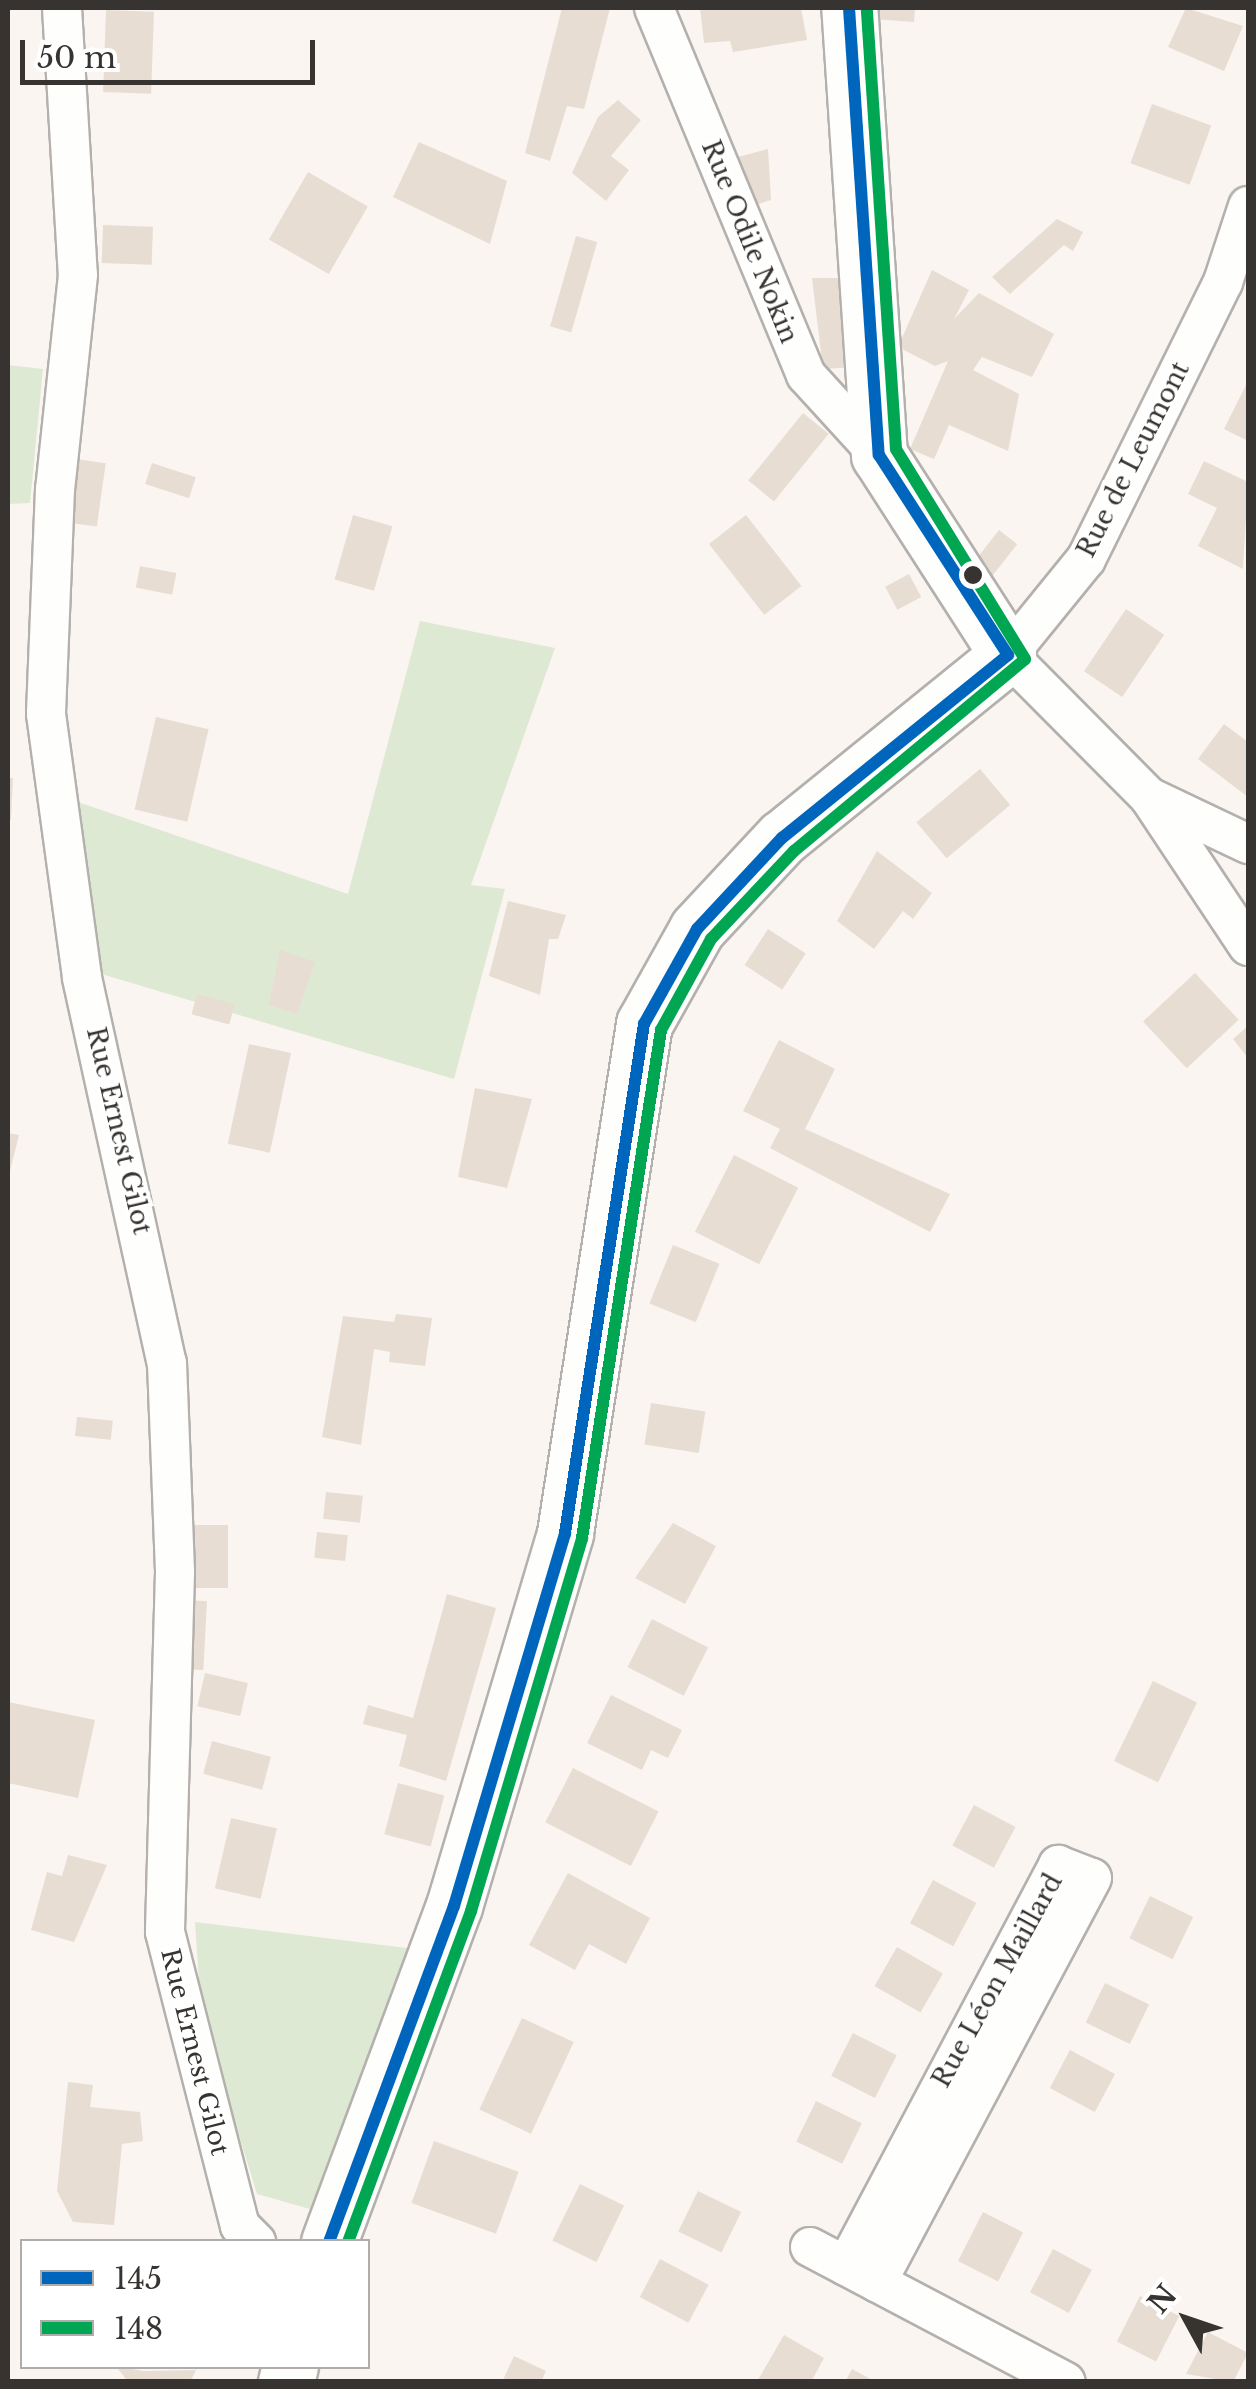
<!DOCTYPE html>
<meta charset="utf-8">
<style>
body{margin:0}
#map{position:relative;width:1256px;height:2389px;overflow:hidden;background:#faf5f1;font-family:"Libre Baskerville",serif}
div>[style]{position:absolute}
.green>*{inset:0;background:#dee9d3}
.building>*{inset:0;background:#e7ddd3;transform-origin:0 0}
.roads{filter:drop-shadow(2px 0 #b4b0ad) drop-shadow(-2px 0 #b4b0ad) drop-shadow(0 2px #b4b0ad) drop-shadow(0 -2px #b4b0ad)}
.street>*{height:38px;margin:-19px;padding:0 19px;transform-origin:19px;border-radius:19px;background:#fefefd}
.secondary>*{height:55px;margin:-27.5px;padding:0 27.5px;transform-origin:27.5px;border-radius:27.5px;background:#fefefd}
.bus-1>*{height:12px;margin:-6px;padding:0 6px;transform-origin:6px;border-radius:6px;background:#0065bd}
.bus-2>*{height:12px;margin:-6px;padding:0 6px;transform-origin:6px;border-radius:6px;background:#00a651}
.dots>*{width:28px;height:28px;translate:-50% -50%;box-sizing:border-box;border:5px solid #fff;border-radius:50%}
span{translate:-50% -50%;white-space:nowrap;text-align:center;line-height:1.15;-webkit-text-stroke:8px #fff;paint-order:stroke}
.street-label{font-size:25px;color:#363330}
.frame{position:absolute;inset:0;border:10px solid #363330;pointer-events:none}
.legend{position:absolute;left:20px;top:2239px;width:350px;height:130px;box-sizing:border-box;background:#fff;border:2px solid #afadac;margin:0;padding:12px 18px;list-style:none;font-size:30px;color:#363330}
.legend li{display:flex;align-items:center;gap:20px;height:50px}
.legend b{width:50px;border:2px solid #afadac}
.north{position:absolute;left:1136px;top:2269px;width:100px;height:100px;-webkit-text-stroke:8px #fff;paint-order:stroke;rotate:310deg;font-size:28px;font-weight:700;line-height:40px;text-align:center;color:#363330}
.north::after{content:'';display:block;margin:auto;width:35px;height:45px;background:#363330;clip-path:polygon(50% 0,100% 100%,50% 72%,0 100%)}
.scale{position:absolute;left:20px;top:40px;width:295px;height:45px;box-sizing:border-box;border:5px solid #363330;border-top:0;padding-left:12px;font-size:30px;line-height:35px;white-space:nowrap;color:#363330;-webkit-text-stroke:8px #fff;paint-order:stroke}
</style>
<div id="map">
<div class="green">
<div style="clip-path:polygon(8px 365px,43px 369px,30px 503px,8px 504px)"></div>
<div style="clip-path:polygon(420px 621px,555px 648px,471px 885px,505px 889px,454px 1079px,98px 973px,78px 802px,348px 894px)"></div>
<div style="clip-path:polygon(195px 1922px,415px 1949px,310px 2209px,257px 2194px,201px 2011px)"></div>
</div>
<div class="building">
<div style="clip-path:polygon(562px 8px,610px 8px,584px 109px,567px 106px,550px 161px,525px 153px)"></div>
<div style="clip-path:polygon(700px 8px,801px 8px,807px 40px,733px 52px,730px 41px,704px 43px)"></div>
<div style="clip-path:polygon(873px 8px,915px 8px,914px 22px,872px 19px)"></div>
<div style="clip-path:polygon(1186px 8px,1243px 26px,1224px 71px,1168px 47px)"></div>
<div style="left:106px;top:10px;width:48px;height:82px;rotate:2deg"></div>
<div style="clip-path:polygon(618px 100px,641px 120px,611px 156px,629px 170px,606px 201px,572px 173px,598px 117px)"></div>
<div style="left:1152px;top:104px;width:63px;height:63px;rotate:20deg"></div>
<div style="clip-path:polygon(419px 142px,507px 181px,490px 244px,393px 197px)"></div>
<div style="clip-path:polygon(768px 149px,771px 200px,745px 208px,727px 160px)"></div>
<div style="left:308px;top:172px;width:69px;height:78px;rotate:30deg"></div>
<div style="clip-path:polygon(1057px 219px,1083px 232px,1073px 251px,1064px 245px,1010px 294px,992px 277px)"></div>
<div style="left:103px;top:225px;width:50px;height:38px;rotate:2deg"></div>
<div style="left:576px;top:236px;width:22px;height:94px;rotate:16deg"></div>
<div style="clip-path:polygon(932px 270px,969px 290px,954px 319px,979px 293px,1054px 334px,1032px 377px,982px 357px,973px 370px,1019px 394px,1008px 451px,949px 425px,934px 459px,910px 449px,948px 361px,935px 366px,898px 347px)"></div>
<div style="clip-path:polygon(812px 278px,853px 278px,856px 367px,823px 369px)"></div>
<div style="clip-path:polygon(1248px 381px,1248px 441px,1224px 429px)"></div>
<div style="left:803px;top:413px;width:33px;height:87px;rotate:39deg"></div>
<div style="left:76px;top:459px;width:30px;height:64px;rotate:8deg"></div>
<div style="clip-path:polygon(1204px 461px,1248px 482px,1243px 569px,1198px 546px,1217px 508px,1188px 494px)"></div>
<div style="left:152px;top:463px;width:46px;height:22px;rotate:18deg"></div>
<div style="left:353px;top:515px;width:41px;height:67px;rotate:16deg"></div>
<div style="left:746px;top:515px;width:90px;height:47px;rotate:52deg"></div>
<div style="left:999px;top:530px;width:23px;height:45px;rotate:38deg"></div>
<div style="left:140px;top:566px;width:37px;height:22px;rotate:11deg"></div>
<div style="left:909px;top:574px;width:26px;height:27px;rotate:62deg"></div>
<div style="left:1126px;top:609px;width:46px;height:75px;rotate:34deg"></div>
<div style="left:156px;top:717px;width:54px;height:95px;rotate:13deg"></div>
<div style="clip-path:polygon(1224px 724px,1248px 742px,1248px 797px,1198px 759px)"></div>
<div style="left:980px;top:769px;width:47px;height:83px;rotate:50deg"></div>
<div style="clip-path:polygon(8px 778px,13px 778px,11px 820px,8px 820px)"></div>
<div style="clip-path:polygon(877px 851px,932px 893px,913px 919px,903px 911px,874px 949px,837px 921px)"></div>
<div style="clip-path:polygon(508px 901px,566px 915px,558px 939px,549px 939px,540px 995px,489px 976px)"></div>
<div style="left:768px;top:929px;width:45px;height:43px;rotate:33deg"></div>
<div style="clip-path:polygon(280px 950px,315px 962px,297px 1014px,269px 1005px)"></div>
<div style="left:1195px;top:973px;width:64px;height:71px;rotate:47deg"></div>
<div style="left:197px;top:994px;width:39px;height:21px;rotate:15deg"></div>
<div style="clip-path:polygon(1248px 1026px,1248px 1058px,1233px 1039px)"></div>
<div style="clip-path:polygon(779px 1040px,835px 1069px,805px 1129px,950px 1194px,930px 1232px,770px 1148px,780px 1129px,743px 1111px)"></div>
<div style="left:249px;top:1044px;width:43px;height:102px;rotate:12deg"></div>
<div style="clip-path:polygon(475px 1088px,532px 1099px,507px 1188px,458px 1177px)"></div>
<div style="clip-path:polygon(8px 1133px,19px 1135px,9px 1175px,8px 1174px)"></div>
<div style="left:734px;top:1155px;width:72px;height:86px;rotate:27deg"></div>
<div style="left:673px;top:1245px;width:50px;height:63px;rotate:22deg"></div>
<div style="clip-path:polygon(396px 1314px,432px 1318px,425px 1366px,389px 1362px,390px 1352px,374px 1349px,361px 1445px,322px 1437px,343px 1316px,394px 1322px)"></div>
<div style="left:651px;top:1403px;width:55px;height:42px;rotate:9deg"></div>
<div style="left:77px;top:1417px;width:36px;height:19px;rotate:6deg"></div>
<div style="left:326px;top:1492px;width:37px;height:27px;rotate:6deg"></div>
<div style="clip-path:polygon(673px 1523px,716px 1546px,685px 1604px,635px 1578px)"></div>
<div style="left:195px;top:1525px;width:33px;height:63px"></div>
<div style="left:317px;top:1532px;width:31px;height:26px;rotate:6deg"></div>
<div style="clip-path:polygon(447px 1594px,496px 1608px,446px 1781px,399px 1766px,407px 1735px,363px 1724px,368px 1705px,413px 1718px)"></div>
<div style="left:185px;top:1600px;width:22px;height:69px;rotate:3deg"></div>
<div style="left:652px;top:1619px;width:63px;height:54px;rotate:27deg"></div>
<div style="left:205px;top:1673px;width:44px;height:34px;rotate:13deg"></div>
<div style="left:1153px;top:1681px;width:49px;height:89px;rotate:26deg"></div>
<div style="clip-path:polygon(611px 1695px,682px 1730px,668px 1758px,651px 1750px,642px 1770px,587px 1743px)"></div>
<div style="clip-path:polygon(8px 1702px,95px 1720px,78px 1798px,8px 1783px)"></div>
<div style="left:212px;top:1741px;width:61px;height:34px;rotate:15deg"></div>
<div style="left:573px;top:1768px;width:96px;height:61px;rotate:27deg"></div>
<div style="left:398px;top:1783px;width:48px;height:53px;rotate:15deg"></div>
<div style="left:974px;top:1805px;width:47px;height:46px;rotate:28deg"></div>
<div style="left:231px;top:1818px;width:47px;height:72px;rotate:13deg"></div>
<div style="clip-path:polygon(68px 1855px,107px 1865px,74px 1942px,31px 1930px,47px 1872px,62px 1876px)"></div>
<div style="clip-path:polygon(568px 1873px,650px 1918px,626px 1964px,589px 1944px,575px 1970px,529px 1945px)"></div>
<div style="left:933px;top:1880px;width:49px;height:49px;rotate:28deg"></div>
<div style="left:1150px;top:1896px;width:48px;height:47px;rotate:26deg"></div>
<div style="left:897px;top:1947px;width:53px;height:45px;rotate:30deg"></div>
<div style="left:1105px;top:1983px;width:49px;height:44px;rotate:26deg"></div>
<div style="left:522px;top:2018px;width:57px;height:101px;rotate:25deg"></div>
<div style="left:853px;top:2033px;width:49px;height:48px;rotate:27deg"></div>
<div style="left:1070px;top:2050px;width:51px;height:43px;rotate:28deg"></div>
<div style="clip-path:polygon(68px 2082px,93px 2085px,90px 2107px,140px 2112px,143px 2141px,122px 2144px,114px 2225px,73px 2222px,57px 2191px)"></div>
<div style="left:816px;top:2101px;width:51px;height:45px;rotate:26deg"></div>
<div style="left:434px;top:2141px;width:90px;height:66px;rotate:20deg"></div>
<div style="left:580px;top:2184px;width:49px;height:63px;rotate:26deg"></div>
<div style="left:698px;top:2191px;width:48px;height:45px;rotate:26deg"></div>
<div style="left:983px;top:2212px;width:45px;height:55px;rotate:27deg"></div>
<div style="left:1053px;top:2249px;width:44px;height:49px;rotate:28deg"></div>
<div style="left:660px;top:2259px;width:55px;height:43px;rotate:28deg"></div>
<div style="left:1140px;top:2296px;width:44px;height:51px;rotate:27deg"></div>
<div style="clip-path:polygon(1208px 2332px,1248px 2353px,1233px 2382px,1186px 2374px)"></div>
<div style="clip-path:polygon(784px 2335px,824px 2358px,811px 2382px,758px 2380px)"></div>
<div style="clip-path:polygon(514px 2356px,546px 2371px,541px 2382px,502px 2382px)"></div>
<div style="clip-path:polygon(116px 2366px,143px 2371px,196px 2370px,190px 2382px,128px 2382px)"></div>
<div style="clip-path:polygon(852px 2369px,876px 2382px,845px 2382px)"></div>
</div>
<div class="roads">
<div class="street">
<div style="left:62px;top:8px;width:267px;rotate:86.6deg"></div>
<div style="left:78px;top:275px;width:215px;rotate:96.1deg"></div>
<div style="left:55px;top:489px;width:225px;rotate:92.3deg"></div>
<div style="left:46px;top:714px;width:266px;rotate:82.2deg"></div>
<div style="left:82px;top:978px;width:394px;rotate:77.6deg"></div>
<div style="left:167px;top:1363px;width:209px;rotate:87.8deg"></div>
<div style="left:175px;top:1572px;width:360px;rotate:91.6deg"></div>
<div style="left:165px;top:1932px;width:303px;rotate:75.7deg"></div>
<div style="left:240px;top:2226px;width:23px;rotate:45deg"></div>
<div style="left:654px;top:8px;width:397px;rotate:67.5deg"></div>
<div style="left:806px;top:375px;width:108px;rotate:47.6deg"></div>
<div style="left:1248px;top:206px;width:80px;rotate:108.2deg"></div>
<div style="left:1223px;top:282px;width:309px;rotate:116.3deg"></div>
<div style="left:1086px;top:559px;width:124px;rotate:129.1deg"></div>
<div style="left:1008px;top:655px;width:200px;rotate:45.2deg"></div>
<div style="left:1149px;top:797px;width:179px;rotate:56.4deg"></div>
<div style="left:1149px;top:797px;width:110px;rotate:25.4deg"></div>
<div style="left:810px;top:2247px;width:289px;rotate:27.8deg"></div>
<div style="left:846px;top:2266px;width:454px;rotate:-62.1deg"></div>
<div style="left:1058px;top:1865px;width:36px;rotate:21deg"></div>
<div style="left:1092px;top:1878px;width:458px;rotate:118deg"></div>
</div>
<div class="secondary">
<div style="left:329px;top:2242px;width:358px;rotate:-69.6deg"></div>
<div style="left:454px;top:1906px;width:389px;rotate:-73.4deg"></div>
<div style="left:565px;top:1533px;width:515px;rotate:-81.18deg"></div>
<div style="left:644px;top:1024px;width:109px;rotate:-60.8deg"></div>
<div style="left:697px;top:929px;width:125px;rotate:-47deg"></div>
<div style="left:782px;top:838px;width:291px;rotate:-39deg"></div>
<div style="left:1008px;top:655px;width:238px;rotate:-122.8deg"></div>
<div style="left:879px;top:455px;width:448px;rotate:-93.8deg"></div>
<div style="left:286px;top:2382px;width:16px;rotate:-76deg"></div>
</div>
</div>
<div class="bus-1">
<div style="left:849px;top:8px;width:448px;rotate:86.2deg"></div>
<div style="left:879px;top:455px;width:238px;rotate:57.2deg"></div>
<div style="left:329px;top:2242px;width:358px;rotate:-69.6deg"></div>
<div style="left:454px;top:1906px;width:389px;rotate:-73.4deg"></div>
<div style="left:565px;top:1533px;width:515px;rotate:-81.18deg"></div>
<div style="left:644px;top:1024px;width:109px;rotate:-60.8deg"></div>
<div style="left:697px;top:929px;width:125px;rotate:-47deg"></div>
<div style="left:782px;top:838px;width:291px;rotate:-39deg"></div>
</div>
<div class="bus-2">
<div style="left:348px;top:2242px;width:353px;rotate:-69.6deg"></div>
<div style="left:471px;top:1911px;width:389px;rotate:-73.4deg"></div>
<div style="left:582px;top:1538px;width:514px;rotate:-81.16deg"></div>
<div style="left:661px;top:1030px;width:104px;rotate:-61.2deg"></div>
<div style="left:711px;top:939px;width:121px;rotate:-46.7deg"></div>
<div style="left:794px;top:851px;width:300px;rotate:-39.7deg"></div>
<div style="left:1025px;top:659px;width:246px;rotate:-121.6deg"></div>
<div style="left:896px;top:449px;width:442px;rotate:-93.8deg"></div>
</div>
<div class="dots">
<div style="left:973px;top:575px;background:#363330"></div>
</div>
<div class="street-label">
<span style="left:749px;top:242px;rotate:68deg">Rue Odile Nokin</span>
<span style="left:1134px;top:460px;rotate:-63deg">Rue de Leumont</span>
<span style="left:118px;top:1131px;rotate:77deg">Rue Ernest Gilot</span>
<span style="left:998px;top:1981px;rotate:-61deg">Rue Léon Maillard</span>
<span style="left:194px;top:2052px;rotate:76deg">Rue Ernest Gilot</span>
</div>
<div class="frame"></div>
<ul class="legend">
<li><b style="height:12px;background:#0065bd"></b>145</li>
<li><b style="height:12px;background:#00a651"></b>148</li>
</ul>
<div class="north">N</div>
<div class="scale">50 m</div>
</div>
